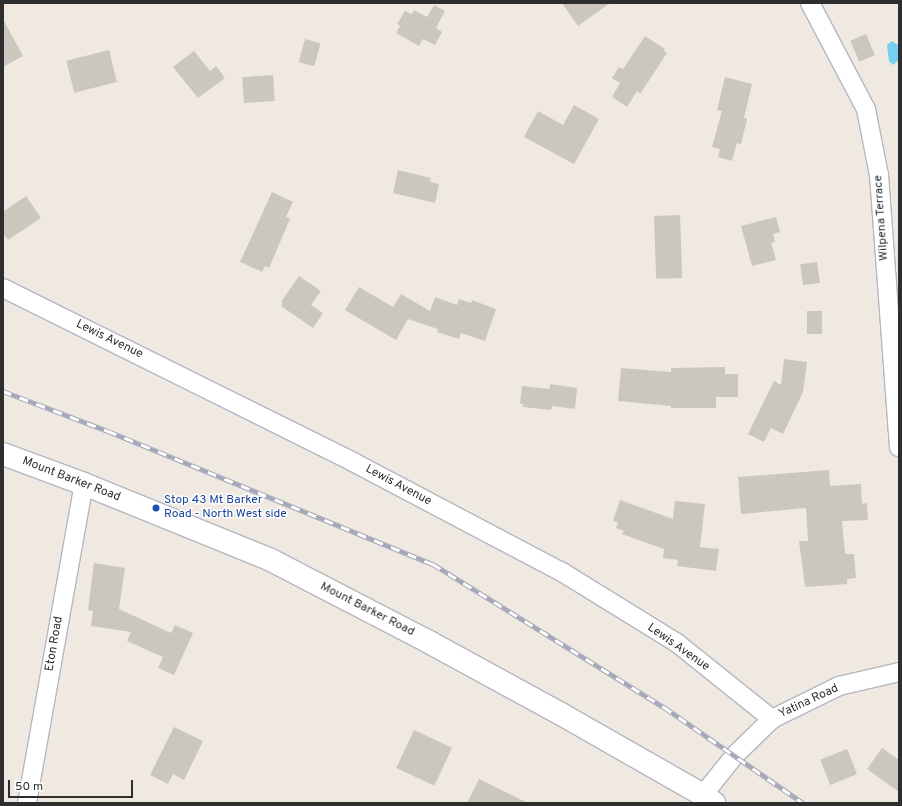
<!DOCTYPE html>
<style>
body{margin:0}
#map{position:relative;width:902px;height:806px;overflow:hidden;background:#efe9e1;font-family:Overpass,sans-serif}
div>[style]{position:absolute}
.water>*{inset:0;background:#75cff0}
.building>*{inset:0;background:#cbc7bf;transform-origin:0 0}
.roads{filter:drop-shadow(1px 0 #b4b7c1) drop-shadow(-1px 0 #b4b7c1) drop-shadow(0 1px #b4b7c1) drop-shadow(0 -1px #b4b7c1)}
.minor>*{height:18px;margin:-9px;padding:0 9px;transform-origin:9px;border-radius:9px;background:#fff}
.secondary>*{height:22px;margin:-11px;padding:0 11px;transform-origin:11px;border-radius:11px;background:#fff}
.rail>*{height:4.5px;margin-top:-2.25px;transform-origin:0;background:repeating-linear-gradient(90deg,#fff 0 9px,#a3a6b8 0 18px);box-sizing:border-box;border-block:1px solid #a3a6b8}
.dots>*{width:11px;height:11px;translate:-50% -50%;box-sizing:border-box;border:2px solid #fff;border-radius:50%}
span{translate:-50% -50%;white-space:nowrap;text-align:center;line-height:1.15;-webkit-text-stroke:3px #fff;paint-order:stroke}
.street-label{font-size:12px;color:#2e2e2e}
.transit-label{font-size:12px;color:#164399}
.left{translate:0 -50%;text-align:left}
.frame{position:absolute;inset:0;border:4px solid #2e2e2e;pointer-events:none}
.scale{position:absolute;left:8px;top:780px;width:125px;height:18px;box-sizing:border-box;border:2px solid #2e2e2e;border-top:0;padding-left:5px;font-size:12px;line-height:14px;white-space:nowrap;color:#2e2e2e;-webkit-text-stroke:3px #fff;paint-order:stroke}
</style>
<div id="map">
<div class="water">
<div style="clip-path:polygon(892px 41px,898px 45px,899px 60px,893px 65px,889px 61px,887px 45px)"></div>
</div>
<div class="building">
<div style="clip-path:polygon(562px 3px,610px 3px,578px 26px)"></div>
<div style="clip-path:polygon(434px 5px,445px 11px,436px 28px,442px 32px,435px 45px,423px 39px,419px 46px,396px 33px,400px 26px,397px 24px,405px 11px,412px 14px,414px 10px,427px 17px)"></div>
<div style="clip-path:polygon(3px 19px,23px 56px,3px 67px)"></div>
<div style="left:866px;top:34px;width:23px;height:17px;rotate:67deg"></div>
<div style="clip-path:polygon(645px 36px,665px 49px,664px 51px,667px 53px,640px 94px,637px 91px,627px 107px,612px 97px,620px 83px,612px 78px,619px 67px,623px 69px)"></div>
<div style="left:305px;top:39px;width:16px;height:24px;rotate:15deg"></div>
<div style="left:109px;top:50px;width:33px;height:44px;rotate:76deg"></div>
<div style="clip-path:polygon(194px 51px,210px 71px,216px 66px,225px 78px,198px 98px,173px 67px)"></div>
<div style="left:273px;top:75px;width:26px;height:31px;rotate:86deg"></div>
<div style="clip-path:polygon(725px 77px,752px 84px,744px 118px,747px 119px,741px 144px,737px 143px,732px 161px,718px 157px,720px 149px,712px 147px,722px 111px,717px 110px)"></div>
<div style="clip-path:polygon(574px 105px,599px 119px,574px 164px,524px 137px,538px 111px,563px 125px)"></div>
<div style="clip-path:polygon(398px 170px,431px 178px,430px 182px,439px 184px,435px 203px,393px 193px)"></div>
<div style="clip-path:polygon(272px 192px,293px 202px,286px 217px,290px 219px,269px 268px,265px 266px,262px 272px,240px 262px)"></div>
<div style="clip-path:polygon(26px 196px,41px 218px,8px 240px,3px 233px,3px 212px)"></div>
<div style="left:680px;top:215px;width:63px;height:26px;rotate:88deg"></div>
<div style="clip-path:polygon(776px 217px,780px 232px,773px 234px,775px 242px,771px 243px,776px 260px,752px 266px,741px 226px)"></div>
<div style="left:817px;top:262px;width:21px;height:17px;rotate:82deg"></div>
<div style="clip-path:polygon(299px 276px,321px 291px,311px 305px,323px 313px,313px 328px,281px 306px,283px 303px,281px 302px)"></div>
<div style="clip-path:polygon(359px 287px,393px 307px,401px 294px,430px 311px,435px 297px,457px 305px,459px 299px,471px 303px,472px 300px,496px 309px,485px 341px,461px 333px,459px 339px,437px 332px,438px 329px,408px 319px,396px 340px,345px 310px)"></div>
<div style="left:807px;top:311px;width:15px;height:23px"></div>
<div style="clip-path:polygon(784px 359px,807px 362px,803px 392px,783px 434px,771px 428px,764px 442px,748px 434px,774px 381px,781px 385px)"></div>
<div style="clip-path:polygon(725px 367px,725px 374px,738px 374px,738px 397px,716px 397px,716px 408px,671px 408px,671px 406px,618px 401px,621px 368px,671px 372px,671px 368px)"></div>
<div style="clip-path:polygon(550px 384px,577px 388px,575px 409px,552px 406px,551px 410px,523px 407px,523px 404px,520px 404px,522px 386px,550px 389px)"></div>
<div style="clip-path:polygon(829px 470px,830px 486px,861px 484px,862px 504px,867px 503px,868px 520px,842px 521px,845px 554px,854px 554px,856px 578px,847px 579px,847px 584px,805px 587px,799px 541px,808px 541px,806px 508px,741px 514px,738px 477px)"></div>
<div style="clip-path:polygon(620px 500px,673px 519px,675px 501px,705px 504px,700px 547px,719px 549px,716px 571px,677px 566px,678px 560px,663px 558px,664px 549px,622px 534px,624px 531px,616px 528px,618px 522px,613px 521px)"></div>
<div style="clip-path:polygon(94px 563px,125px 568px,119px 609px,171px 633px,175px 625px,193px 633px,174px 675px,158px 668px,163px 657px,127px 641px,131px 632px,91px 626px,93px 611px,88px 610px)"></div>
<div style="clip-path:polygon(174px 727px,203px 741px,184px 780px,173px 774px,168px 784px,150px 775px)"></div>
<div style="left:414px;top:730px;width:42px;height:42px;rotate:25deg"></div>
<div style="clip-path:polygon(882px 748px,899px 760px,899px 792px,867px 769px)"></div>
<div style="left:847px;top:749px;width:27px;height:29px;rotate:68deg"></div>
<div style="clip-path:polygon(479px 779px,528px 803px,467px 803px)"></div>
</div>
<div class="roads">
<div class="minor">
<div style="left:810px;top:3px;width:120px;rotate:62.2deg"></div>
<div style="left:866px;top:109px;width:67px;rotate:78.9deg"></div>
<div style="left:879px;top:175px;width:273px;rotate:85.8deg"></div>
<div style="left:3px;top:288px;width:391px;rotate:26.4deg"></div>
<div style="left:353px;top:462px;width:236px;rotate:27.8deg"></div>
<div style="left:562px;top:572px;width:135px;rotate:31.7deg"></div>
<div style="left:677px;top:643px;width:122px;rotate:38.7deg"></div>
<div style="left:703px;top:795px;width:51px;rotate:-51.3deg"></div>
<div style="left:735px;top:755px;width:52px;rotate:-44.2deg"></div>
<div style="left:772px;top:719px;width:75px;rotate:-26.2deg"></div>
<div style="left:839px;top:686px;width:62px;rotate:-13.1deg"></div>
<div style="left:27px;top:803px;width:324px;rotate:-79.9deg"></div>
</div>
<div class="secondary">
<div style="left:3px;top:454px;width:86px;rotate:20.3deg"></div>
<div style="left:84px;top:484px;width:202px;rotate:22.1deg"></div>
<div style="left:271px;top:560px;width:178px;rotate:27.4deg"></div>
<div style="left:429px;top:642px;width:150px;rotate:28.6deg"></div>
<div style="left:561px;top:714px;width:163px;rotate:29.7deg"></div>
<div style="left:703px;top:795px;width:14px;rotate:36deg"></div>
</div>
</div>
<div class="rail">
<div style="left:3px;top:391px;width:112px;rotate:20.9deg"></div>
<div style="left:108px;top:431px;width:351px;rotate:22.3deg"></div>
<div style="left:433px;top:564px;width:272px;rotate:31.8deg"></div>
<div style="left:664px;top:707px;width:169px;rotate:34.6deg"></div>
</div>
<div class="dots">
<div style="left:156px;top:508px;background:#1a4fb4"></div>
</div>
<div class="street-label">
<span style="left:882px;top:218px;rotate:-94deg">Wilpena Terrace</span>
<span style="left:109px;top:340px;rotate:26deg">Lewis Avenue</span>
<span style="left:71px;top:480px;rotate:21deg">Mount Barker Road</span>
<span style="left:398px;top:486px;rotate:28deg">Lewis Avenue</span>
<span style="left:367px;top:610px;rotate:27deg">Mount Barker Road</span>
<span style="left:55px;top:644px;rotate:-80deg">Eton Road</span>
<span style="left:678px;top:648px;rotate:35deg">Lewis Avenue</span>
<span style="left:809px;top:702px;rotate:-25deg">Yatina Road</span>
</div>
<div class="transit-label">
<span class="left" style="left:164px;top:508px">Stop 43 Mt Barker<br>Road - North West side</span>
</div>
<div class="frame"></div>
<div class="scale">50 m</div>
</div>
